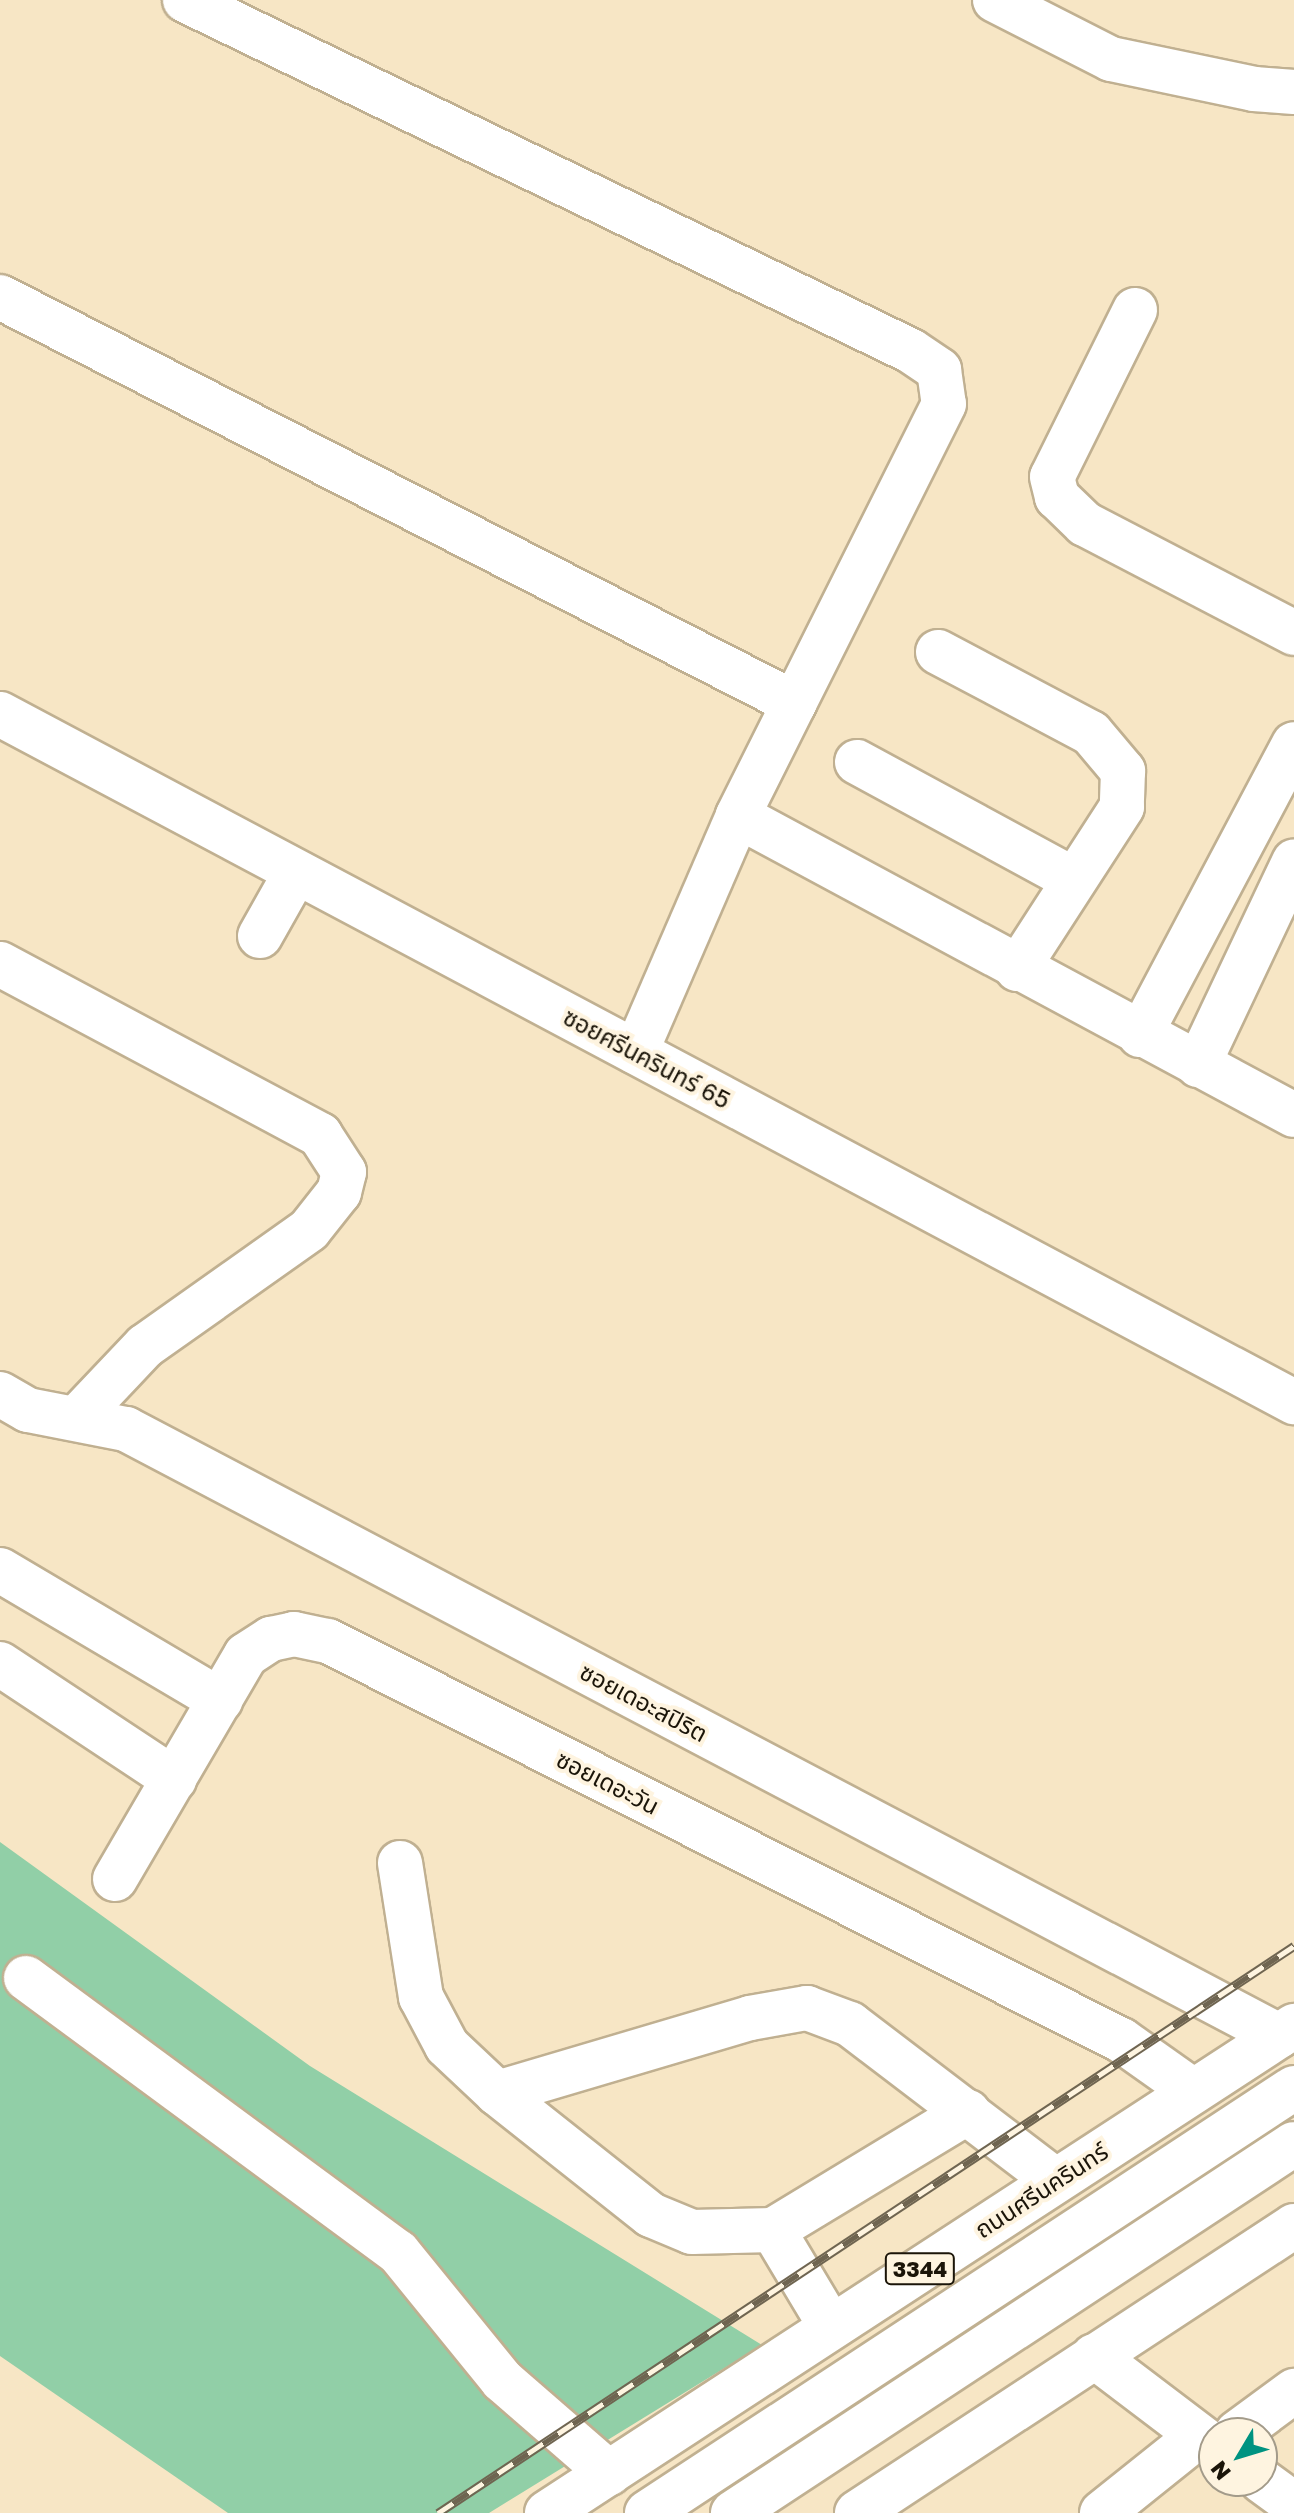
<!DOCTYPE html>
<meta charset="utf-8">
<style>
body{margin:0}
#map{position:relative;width:1294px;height:2513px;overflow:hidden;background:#f7e6c5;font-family:"Golos Text","Noto Sans Thai",sans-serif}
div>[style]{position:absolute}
.green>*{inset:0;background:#91cfa7}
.roads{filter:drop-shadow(2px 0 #c0b091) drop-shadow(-2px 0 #c0b091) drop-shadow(0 2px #c0b091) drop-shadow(0 -2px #c0b091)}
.minor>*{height:44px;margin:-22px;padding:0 22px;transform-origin:22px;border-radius:22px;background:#fff}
.major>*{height:44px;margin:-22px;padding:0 22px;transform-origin:22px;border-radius:22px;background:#fff}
.rail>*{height:9px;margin-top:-4.5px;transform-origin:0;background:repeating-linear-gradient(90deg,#fef4e0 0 18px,#6f6551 0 36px);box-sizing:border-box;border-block:2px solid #6f6551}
span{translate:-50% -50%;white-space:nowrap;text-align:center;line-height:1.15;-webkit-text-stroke:8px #fef4e0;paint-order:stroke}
.shield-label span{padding:2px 6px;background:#fef4e0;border:2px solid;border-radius:6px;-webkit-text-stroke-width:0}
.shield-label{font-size:22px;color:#1b1509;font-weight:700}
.street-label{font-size:24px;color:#1b1509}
.north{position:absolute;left:1198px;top:2417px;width:80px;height:80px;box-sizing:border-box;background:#fef4e0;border:2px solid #a39b8a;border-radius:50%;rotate:232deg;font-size:22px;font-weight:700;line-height:32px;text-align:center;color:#1b1509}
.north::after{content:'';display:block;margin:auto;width:28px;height:36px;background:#009381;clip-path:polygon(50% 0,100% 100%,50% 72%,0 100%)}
</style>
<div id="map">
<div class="green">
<div style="clip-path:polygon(0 1842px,310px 2066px,762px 2345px,489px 2513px,228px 2513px,0 2356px)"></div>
</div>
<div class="roads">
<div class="minor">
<div style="left:185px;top:0;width:806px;rotate:25.8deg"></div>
<div style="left:911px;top:351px;width:34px;rotate:34deg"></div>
<div style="left:939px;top:370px;width:34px;rotate:82deg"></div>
<div style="left:944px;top:404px;width:461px;rotate:116.6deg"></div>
<div style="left:738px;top:816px;width:257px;rotate:113.4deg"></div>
<div style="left:995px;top:0;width:130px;rotate:27deg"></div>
<div style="left:1111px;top:59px;width:146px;rotate:11.8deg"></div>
<div style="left:1254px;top:89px;width:40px;rotate:4.3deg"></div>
<div style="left:0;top:297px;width:892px;rotate:27.08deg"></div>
<div style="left:1135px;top:310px;width:186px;rotate:116.4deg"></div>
<div style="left:1052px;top:477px;width:21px;rotate:76deg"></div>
<div style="left:1057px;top:497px;width:39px;rotate:44deg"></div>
<div style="left:1085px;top:524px;width:236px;rotate:27.5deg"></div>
<div style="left:938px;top:652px;width:173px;rotate:27.9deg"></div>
<div style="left:1091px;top:733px;width:50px;rotate:49.9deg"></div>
<div style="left:1123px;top:771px;width:36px;rotate:92deg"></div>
<div style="left:1122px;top:807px;width:193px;rotate:122.9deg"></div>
<div style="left:0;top:714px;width:1466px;rotate:28deg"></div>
<div style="left:857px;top:762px;width:247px;rotate:28.5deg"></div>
<div style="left:738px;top:816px;width:631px;rotate:28.27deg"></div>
<div style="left:260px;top:936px;width:73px;rotate:-60.6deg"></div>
<div style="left:0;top:964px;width:363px;rotate:28.1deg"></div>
<div style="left:320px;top:1135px;width:44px;rotate:57deg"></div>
<div style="left:344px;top:1172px;width:21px;rotate:104deg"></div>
<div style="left:339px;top:1192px;width:48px;rotate:128.3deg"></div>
<div style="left:309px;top:1230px;width:201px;rotate:144.7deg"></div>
<div style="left:145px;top:1346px;width:100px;rotate:133.4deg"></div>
<div style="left:1140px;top:1035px;width:329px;rotate:-62.1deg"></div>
<div style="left:1198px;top:1065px;width:225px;rotate:-64.7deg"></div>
<div style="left:0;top:1394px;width:32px;rotate:30deg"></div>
<div style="left:28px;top:1410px;width:100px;rotate:11deg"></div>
<div style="left:126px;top:1429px;width:1303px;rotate:27.76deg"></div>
<div style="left:0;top:1570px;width:256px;rotate:30.6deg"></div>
<div style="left:0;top:1664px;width:209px;rotate:33.5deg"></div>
<div style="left:400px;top:1863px;width:136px;rotate:81.1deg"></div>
<div style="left:421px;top:1997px;width:55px;rotate:62deg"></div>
<div style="left:447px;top:2046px;width:69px;rotate:43.2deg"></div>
<div style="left:497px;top:2093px;width:264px;rotate:-16.5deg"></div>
<div style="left:750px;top:2018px;width:58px;rotate:-10deg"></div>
<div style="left:807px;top:2008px;width:46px;rotate:20.4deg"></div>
<div style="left:850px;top:2024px;width:258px;rotate:37.3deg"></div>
<div style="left:115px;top:1879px;width:259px;rotate:-59.7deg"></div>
<div style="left:246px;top:1655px;width:30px;rotate:-33deg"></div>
<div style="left:271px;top:1639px;width:24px;rotate:-12deg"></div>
<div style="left:294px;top:1634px;width:35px;rotate:12deg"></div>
<div style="left:328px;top:1641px;width:888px;rotate:26.71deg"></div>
<div style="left:1121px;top:2040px;width:88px;rotate:35.3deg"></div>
<div style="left:26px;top:1978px;width:462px;rotate:36.4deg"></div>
<div style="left:398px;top:2252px;width:165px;rotate:50.9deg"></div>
<div style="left:502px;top:2380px;width:142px;rotate:41deg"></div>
<div style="left:497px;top:2093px;width:196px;rotate:38.4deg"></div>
<div style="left:651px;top:2215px;width:44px;rotate:22.5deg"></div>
<div style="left:692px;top:2232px;width:81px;rotate:-1.4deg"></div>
<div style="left:773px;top:2230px;width:113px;rotate:59.1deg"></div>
<div style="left:773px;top:2230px;width:228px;rotate:-31.2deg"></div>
<div style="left:1094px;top:2356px;width:151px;rotate:37.2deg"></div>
<div style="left:1237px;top:2433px;width:71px;rotate:-36.4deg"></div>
<div style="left:1262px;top:2481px;width:39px;rotate:36deg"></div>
<div style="left:1102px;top:2513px;width:123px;rotate:-38.7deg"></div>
</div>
<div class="major">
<div style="left:547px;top:2513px;width:892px;rotate:-33.1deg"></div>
<div style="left:647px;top:2513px;width:774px;rotate:-33.3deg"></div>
<div style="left:733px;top:2513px;width:671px;rotate:-33.34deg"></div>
<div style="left:857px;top:2513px;width:523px;rotate:-33.29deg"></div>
</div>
</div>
<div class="rail">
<div style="left:438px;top:2513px;width:1027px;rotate:-33.52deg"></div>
</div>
<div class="shield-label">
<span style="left:920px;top:2269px">3344</span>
</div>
<div class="street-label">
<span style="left:647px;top:1058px;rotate:28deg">ซอยศรีนครินทร์ 65</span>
<span style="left:644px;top:1702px;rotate:28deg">ซอยเดอะสปิริต</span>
<span style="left:608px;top:1782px;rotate:27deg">ซอยเดอะวัน</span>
<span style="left:1041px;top:2190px;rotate:-33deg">ถนนศรีนครินทร์</span>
</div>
<div class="north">N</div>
</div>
